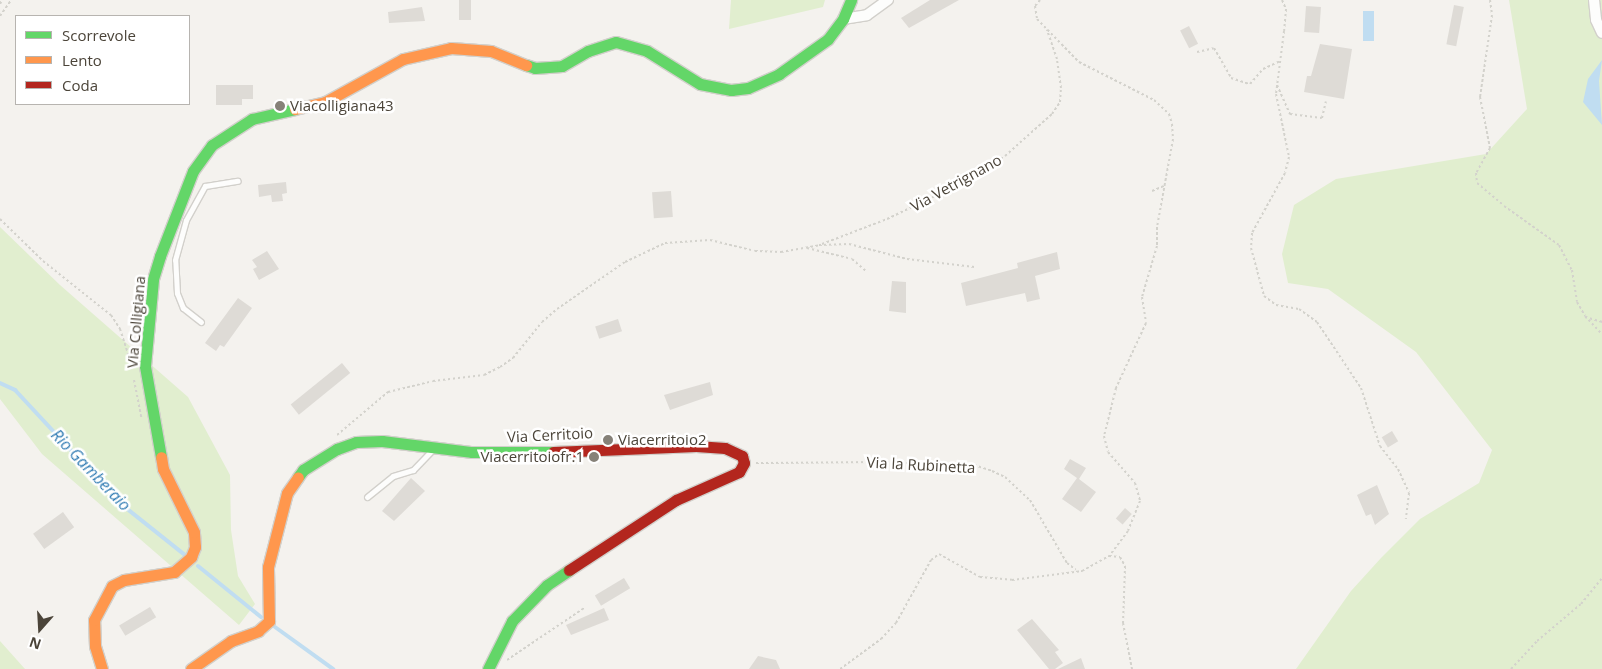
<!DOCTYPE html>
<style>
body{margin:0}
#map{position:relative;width:1602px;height:669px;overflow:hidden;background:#f4f2ee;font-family:"Open Sans",sans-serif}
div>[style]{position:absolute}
.green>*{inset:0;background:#e1eecf}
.water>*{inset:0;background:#c0ddf1;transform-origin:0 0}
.stream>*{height:4px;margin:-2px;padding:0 2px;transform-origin:2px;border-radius:2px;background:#c0ddf1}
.building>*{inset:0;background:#dedbd6;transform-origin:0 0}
.path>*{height:2px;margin-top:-1px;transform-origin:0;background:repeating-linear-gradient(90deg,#d3d2cc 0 2.5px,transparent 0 5px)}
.roads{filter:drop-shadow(1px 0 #d2d0cb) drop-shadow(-1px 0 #d2d0cb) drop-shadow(0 1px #d2d0cb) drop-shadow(0 -1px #d2d0cb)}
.lane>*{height:5px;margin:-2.5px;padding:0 2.5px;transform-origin:2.5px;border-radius:2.5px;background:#fdfdfc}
.street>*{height:10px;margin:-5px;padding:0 5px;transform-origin:5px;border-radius:5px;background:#fdfdfc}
.fast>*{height:11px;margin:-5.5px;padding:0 5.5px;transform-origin:5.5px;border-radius:5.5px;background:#63d668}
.slow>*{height:11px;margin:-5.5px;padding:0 5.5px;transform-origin:5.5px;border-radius:5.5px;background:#ff974d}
.jam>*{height:11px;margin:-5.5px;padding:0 5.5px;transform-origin:5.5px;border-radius:5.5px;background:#b3261e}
.dots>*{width:14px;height:14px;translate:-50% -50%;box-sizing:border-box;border:2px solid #fff;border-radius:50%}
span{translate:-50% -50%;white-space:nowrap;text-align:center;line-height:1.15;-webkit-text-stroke:5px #fff;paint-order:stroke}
.poi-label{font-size:15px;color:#4b4439}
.left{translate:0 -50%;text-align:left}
.right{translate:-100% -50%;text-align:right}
.street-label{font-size:15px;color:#4b4439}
.water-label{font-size:16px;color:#2e7ab2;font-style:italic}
.legend{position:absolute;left:15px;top:15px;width:175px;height:90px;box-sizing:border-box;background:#fff;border:1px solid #b7b4b0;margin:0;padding:6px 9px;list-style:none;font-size:15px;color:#4b4439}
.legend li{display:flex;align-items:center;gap:10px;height:25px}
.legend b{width:25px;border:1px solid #b7b4b0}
.north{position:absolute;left:15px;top:604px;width:50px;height:50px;-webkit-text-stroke:4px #fff;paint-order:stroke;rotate:199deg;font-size:14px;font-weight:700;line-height:20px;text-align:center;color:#4b4439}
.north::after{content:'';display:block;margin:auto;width:18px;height:22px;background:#4b4439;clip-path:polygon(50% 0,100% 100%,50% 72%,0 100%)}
</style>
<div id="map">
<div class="green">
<div style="clip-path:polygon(731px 0,825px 0,823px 7px,729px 29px)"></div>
<div style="clip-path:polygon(1509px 0,1602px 0,1602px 669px,1296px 669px,1351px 591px,1381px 558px,1420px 519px,1479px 483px,1492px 450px,1416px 352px,1328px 289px,1288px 283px,1282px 254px,1294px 205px,1336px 179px,1486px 154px,1527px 109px)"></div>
<div style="clip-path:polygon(0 227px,60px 285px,188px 397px,230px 475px,231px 530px,238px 576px,255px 604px,239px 625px,42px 454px,0 399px)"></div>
<div style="clip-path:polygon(0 641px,25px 669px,0 669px)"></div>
</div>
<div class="water">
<div style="left:1363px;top:11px;width:11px;height:30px"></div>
<div style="clip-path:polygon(1602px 60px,1599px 81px,1602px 125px,1583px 102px,1588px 79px)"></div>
</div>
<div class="stream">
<div style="left:0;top:383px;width:17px;rotate:25deg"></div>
<div style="left:15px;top:390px;width:156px;rotate:47.1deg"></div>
<div style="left:121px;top:504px;width:82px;rotate:38.6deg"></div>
<div style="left:198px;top:566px;width:81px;rotate:39deg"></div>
<div style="left:275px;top:627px;width:72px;rotate:35.9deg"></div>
</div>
<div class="building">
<div style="left:459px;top:0;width:12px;height:20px"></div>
<div style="clip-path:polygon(930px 0,959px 0,909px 28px,901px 18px)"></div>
<div style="left:1454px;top:5px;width:10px;height:40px;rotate:11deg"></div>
<div style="left:1306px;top:6px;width:15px;height:26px;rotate:4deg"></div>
<div style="clip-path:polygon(422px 7px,425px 21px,389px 23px,388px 12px)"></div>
<div style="left:1189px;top:26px;width:20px;height:10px;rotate:63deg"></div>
<div style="clip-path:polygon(1320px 44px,1352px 49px,1344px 99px,1304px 92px,1307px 76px,1311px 76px)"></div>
<div style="clip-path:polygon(216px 85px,253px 85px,253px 99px,242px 99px,242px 105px,216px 105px)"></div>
<div style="clip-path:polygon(286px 182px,287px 193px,282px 194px,283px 201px,272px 202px,271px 195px,259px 197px,258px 185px)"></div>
<div style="left:671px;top:191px;width:26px;height:19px;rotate:86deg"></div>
<div style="clip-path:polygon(267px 251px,279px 269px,259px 280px,253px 269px,257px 267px,252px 260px)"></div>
<div style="clip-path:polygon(1057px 252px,1060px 269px,1035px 276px,1040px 299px,1027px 302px,1025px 293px,966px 306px,961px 283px,1018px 268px,1017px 263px)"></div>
<div style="clip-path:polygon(892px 281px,906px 282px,906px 313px,889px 311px)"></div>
<div style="clip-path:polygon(238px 298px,252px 308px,224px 347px,220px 345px,216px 351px,205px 343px)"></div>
<div style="left:618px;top:319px;width:13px;height:24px;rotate:72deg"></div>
<div style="left:342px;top:363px;width:13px;height:66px;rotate:51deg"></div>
<div style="clip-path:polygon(710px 382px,713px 395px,670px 410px,664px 395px)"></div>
<div style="left:1392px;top:431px;width:12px;height:12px;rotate:59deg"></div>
<div style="clip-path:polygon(1070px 459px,1086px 468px,1079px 479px,1096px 492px,1081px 512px,1062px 499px,1077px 478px,1064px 469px)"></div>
<div style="clip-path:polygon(411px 478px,425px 491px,394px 521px,382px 511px)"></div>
<div style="clip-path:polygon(1377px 485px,1389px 514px,1375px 525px,1371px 514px,1366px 516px,1357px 495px)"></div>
<div style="left:1125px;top:508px;width:9px;height:14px;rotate:41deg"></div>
<div style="left:63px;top:512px;width:19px;height:37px;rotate:54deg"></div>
<div style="left:624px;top:578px;width:12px;height:34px;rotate:59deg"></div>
<div style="left:150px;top:607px;width:12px;height:36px;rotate:59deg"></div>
<div style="clip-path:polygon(604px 608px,609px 620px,571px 635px,566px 625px)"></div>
<div style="clip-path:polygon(1032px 619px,1059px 650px,1055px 652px,1063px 663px,1055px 669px,1049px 669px,1017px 630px)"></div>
<div style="clip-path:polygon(758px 656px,776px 660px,780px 669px,749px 669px)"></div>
<div style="clip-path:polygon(1081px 658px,1085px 669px,1058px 669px)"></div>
</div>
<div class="path">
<div style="left:1040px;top:0;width:8px;rotate:130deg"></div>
<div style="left:1035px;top:6px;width:13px;rotate:81deg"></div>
<div style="left:1037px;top:19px;width:60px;rotate:45.7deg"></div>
<div style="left:1079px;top:62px;width:84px;rotate:26.9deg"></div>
<div style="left:1154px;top:100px;width:21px;rotate:43deg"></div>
<div style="left:1169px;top:114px;width:10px;rotate:73deg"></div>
<div style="left:1172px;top:124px;width:15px;rotate:86deg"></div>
<div style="left:1173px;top:139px;width:89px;rotate:100.3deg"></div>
<div style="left:1157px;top:227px;width:19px;rotate:90deg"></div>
<div style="left:1157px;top:246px;width:53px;rotate:106.4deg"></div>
<div style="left:1142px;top:297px;width:26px;rotate:81deg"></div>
<div style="left:1146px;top:323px;width:72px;rotate:114.8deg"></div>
<div style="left:1116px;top:388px;width:49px;rotate:104deg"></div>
<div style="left:1104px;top:436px;width:16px;rotate:76deg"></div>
<div style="left:1108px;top:452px;width:41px;rotate:48.9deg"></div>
<div style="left:1135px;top:483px;width:19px;rotate:74deg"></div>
<div style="left:1140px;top:501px;width:32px;rotate:112deg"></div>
<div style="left:1128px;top:531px;width:31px;rotate:127deg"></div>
<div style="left:1282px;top:0;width:10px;rotate:66deg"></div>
<div style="left:1286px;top:9px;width:22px;rotate:95deg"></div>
<div style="left:1284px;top:31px;width:64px;rotate:97.2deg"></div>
<div style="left:1276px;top:94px;width:64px;rotate:78.3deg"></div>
<div style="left:1289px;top:157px;width:16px;rotate:104deg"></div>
<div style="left:1285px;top:173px;width:68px;rotate:118.8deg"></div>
<div style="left:1252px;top:233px;width:15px;rotate:94deg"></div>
<div style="left:1251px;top:248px;width:50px;rotate:74.8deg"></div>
<div style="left:1264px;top:296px;width:15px;rotate:37deg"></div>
<div style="left:1276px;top:305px;width:23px;rotate:10deg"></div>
<div style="left:1299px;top:309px;width:22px;rotate:36deg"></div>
<div style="left:1317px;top:322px;width:79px;rotate:56.3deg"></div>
<div style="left:1361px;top:388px;width:61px;rotate:71.9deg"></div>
<div style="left:1380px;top:446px;width:29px;rotate:52deg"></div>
<div style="left:1398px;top:469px;width:26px;rotate:65deg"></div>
<div style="left:1409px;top:493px;width:26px;rotate:97deg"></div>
<div style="left:1490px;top:0;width:15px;rotate:82deg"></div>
<div style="left:1492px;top:15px;width:83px;rotate:98.3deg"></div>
<div style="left:1480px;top:97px;width:52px;rotate:78.9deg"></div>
<div style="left:1490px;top:148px;width:29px;rotate:119deg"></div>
<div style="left:1476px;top:173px;width:10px;rotate:84deg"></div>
<div style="left:1477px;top:183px;width:35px;rotate:40deg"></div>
<div style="left:1504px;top:206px;width:67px;rotate:35.3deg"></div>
<div style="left:1559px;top:245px;width:28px;rotate:63deg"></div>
<div style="left:1572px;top:270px;width:32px;rotate:81deg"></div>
<div style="left:1577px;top:302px;width:16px;rotate:60deg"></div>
<div style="left:1585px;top:316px;width:25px;rotate:47deg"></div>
<div style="left:0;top:4px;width:4px;rotate:-63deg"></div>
<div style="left:0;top:16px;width:19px;rotate:-55deg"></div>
<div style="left:1197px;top:52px;width:17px;rotate:-13deg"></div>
<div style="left:1214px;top:48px;width:34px;rotate:60deg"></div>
<div style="left:1231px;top:78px;width:20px;rotate:18deg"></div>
<div style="left:1250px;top:84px;width:20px;rotate:-49deg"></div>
<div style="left:1263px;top:69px;width:19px;rotate:-25deg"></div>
<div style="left:1277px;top:85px;width:32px;rotate:66deg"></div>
<div style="left:1290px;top:114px;width:32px;rotate:7deg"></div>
<div style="left:1322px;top:118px;width:17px;rotate:-77deg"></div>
<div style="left:1152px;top:191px;width:15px;rotate:-23deg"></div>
<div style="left:0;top:219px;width:60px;rotate:44.3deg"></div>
<div style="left:43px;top:261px;width:87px;rotate:38.5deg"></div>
<div style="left:111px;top:315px;width:17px;rotate:57deg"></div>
<div style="left:120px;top:329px;width:39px;rotate:72deg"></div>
<div style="left:822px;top:244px;width:70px;rotate:-21deg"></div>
<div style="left:887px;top:219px;width:79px;rotate:-25.6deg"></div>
<div style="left:958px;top:185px;width:55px;rotate:-31.7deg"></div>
<div style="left:1005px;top:156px;width:63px;rotate:-41.8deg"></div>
<div style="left:1052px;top:114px;width:14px;rotate:-56deg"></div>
<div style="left:1060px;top:102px;width:14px;rotate:-86deg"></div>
<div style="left:1061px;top:88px;width:29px;rotate:-98deg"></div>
<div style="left:1057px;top:59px;width:31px;rotate:-109deg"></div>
<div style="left:807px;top:248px;width:46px;rotate:13.7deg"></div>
<div style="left:852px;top:259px;width:18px;rotate:41deg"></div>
<div style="left:1585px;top:317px;width:18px;rotate:16deg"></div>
<div style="left:134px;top:380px;width:38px;rotate:79deg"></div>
<div style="left:337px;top:435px;width:67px;rotate:-40.1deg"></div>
<div style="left:388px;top:392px;width:46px;rotate:-13.7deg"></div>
<div style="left:433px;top:381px;width:51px;rotate:-6.7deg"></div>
<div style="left:484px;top:375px;width:18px;rotate:-27deg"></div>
<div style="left:500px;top:367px;width:16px;rotate:-35deg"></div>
<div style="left:513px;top:358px;width:46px;rotate:-51.1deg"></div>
<div style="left:542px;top:322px;width:20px;rotate:-41deg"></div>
<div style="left:557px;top:309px;width:83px;rotate:-34.7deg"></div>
<div style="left:625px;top:262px;width:44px;rotate:-25.4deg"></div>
<div style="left:665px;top:243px;width:45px;rotate:-3.8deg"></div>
<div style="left:710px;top:240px;width:46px;rotate:13.7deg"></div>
<div style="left:755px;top:251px;width:26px;rotate:2deg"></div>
<div style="left:781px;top:252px;width:39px;rotate:-10deg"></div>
<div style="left:819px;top:245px;width:30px;rotate:-2deg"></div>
<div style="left:849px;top:244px;width:60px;rotate:14.5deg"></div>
<div style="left:907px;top:259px;width:68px;rotate:6.7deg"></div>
<div style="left:756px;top:463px;width:120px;rotate:-0.5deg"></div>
<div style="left:876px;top:462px;width:98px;rotate:1.8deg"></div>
<div style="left:974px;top:465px;width:19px;rotate:18deg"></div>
<div style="left:992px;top:471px;width:14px;rotate:25deg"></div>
<div style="left:1005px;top:477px;width:34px;rotate:43deg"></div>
<div style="left:1030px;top:500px;width:73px;rotate:59.6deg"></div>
<div style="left:1067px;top:563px;width:11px;rotate:38deg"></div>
<div style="left:507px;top:660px;width:93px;rotate:-34deg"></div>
<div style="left:840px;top:669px;width:51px;rotate:-36.2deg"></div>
<div style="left:881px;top:639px;width:22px;rotate:-47deg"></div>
<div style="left:896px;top:623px;width:72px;rotate:-60.9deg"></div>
<div style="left:931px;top:560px;width:10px;rotate:-37deg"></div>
<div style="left:939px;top:554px;width:47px;rotate:29.3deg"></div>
<div style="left:980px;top:577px;width:32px;rotate:5deg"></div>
<div style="left:1012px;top:580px;width:71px;rotate:-7.3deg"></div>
<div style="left:1082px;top:571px;width:31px;rotate:-29deg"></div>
<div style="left:1109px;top:556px;width:11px;rotate:5deg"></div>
<div style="left:1120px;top:557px;width:10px;rotate:61deg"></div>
<div style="left:1125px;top:566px;width:57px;rotate:92deg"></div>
<div style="left:1123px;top:623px;width:47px;rotate:78.9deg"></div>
<div style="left:1511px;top:669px;width:38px;rotate:-47deg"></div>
<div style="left:1537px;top:641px;width:57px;rotate:-40.1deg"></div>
<div style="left:1581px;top:604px;width:33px;rotate:-51deg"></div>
</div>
<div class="roads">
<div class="lane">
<div style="left:201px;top:322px;width:23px;rotate:-142deg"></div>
<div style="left:183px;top:308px;width:16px;rotate:-112deg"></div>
<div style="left:177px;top:293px;width:33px;rotate:-93deg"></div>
<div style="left:175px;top:260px;width:41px;rotate:-74.6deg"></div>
<div style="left:186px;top:220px;width:39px;rotate:-61deg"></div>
<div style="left:205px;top:186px;width:33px;rotate:-9deg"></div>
<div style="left:367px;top:497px;width:33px;rotate:-39deg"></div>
<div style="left:393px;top:476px;width:21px;rotate:-17deg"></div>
<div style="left:413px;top:470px;width:28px;rotate:-46deg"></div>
</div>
<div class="street">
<div style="left:1594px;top:0;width:20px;rotate:84deg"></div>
<div style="left:1596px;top:20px;width:14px;rotate:65deg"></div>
<div style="left:843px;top:19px;width:24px;rotate:-9deg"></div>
<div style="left:867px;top:15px;width:26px;rotate:-36deg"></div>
</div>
<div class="fast">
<div style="left:526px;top:65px;width:9px;rotate:18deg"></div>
<div style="left:535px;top:68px;width:27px;rotate:-4deg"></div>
<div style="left:562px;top:66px;width:30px;rotate:-30deg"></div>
<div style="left:588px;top:51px;width:29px;rotate:-18deg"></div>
<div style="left:616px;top:42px;width:32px;rotate:16deg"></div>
<div style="left:647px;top:51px;width:62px;rotate:31.9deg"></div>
<div style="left:700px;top:84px;width:32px;rotate:11deg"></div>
<div style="left:731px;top:90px;width:17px;rotate:-7deg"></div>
<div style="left:748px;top:88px;width:34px;rotate:-24deg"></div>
<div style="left:779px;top:74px;width:60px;rotate:-35.5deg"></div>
<div style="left:828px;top:39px;width:25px;rotate:-53deg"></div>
<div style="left:843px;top:19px;width:21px;rotate:-67deg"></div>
<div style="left:161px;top:457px;width:92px;rotate:-100deg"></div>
<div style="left:145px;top:366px;width:87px;rotate:-84.7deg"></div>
<div style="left:153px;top:279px;width:24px;rotate:-73deg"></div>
<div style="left:160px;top:256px;width:91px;rotate:-68.8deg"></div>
<div style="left:193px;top:171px;width:32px;rotate:-54deg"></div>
<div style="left:212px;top:145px;width:48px;rotate:-33deg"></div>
<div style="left:252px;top:119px;width:44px;rotate:-13.1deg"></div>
<div style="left:298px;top:477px;width:9px;rotate:-54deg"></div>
<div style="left:303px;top:470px;width:40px;rotate:-32deg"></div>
<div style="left:337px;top:449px;width:20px;rotate:-20deg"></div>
<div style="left:356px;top:442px;width:26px;rotate:-2deg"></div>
<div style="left:382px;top:441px;width:91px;rotate:7deg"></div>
<div style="left:472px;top:452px;width:81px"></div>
<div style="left:488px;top:669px;width:54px;rotate:-63.4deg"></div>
<div style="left:512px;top:621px;width:50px;rotate:-45.8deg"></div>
<div style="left:547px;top:585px;width:27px;rotate:-34deg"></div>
</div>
<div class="slow">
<div style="left:295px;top:109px;width:31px;rotate:-13deg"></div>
<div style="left:325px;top:102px;width:89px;rotate:-28.9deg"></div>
<div style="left:403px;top:59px;width:49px;rotate:-12.9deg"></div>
<div style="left:451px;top:48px;width:40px;rotate:4.3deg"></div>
<div style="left:491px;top:51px;width:38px;rotate:22deg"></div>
<div style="left:102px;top:669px;width:24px;rotate:-107deg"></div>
<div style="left:95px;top:646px;width:26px;rotate:-92deg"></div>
<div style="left:94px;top:620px;width:38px;rotate:-62deg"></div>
<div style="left:112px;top:586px;width:13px;rotate:-27deg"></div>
<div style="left:124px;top:580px;width:51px;rotate:-9.1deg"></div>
<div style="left:174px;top:572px;width:23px;rotate:-41deg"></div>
<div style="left:191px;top:557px;width:11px;rotate:-68deg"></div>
<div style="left:195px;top:547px;width:15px;rotate:-94deg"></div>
<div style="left:194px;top:532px;width:70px;rotate:-116.2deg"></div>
<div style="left:163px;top:469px;width:12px;rotate:-99deg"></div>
<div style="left:191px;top:669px;width:49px;rotate:-35deg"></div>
<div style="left:231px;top:641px;width:29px;rotate:-20deg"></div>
<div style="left:258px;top:631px;width:15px;rotate:-42deg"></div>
<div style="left:269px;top:621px;width:54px;rotate:-91.1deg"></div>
<div style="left:268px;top:567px;width:76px;rotate:-75.6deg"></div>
<div style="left:287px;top:493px;width:19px;rotate:-55deg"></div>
</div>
<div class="jam">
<div style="left:553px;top:452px;width:143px;rotate:-2.4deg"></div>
<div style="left:696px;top:446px;width:29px;rotate:4deg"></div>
<div style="left:725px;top:448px;width:19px;rotate:25deg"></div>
<div style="left:742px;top:456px;width:7px;rotate:74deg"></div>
<div style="left:744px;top:463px;width:10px;rotate:119deg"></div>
<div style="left:739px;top:472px;width:69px;rotate:156deg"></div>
<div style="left:676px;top:500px;width:128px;rotate:146.8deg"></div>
</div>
</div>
<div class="dots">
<div style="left:280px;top:106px;background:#868178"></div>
<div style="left:608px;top:440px;background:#868178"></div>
<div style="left:594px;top:457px;background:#868178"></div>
</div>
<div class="poi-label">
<span class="left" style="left:290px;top:106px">Viacolligiana43</span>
<span class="left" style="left:618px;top:440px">Viacerritoio2</span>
<span class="right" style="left:584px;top:457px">Viacerritoiofr.1</span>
</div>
<div class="street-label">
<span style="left:956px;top:183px;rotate:-29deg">Via Vetrignano</span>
<span style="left:136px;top:322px;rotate:-85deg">Via Colligiana</span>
<span style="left:550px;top:435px;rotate:-3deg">Via Cerritoio</span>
<span style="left:921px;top:465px;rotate:3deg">Via la Rubinetta</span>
</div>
<div class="water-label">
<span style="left:91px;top:470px;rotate:46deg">Rio Gamberaio</span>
</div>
<ul class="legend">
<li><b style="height:6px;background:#63d668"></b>Scorrevole</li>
<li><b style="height:6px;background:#ff974d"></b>Lento</li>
<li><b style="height:6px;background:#b3261e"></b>Coda</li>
</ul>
<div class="north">N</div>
</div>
